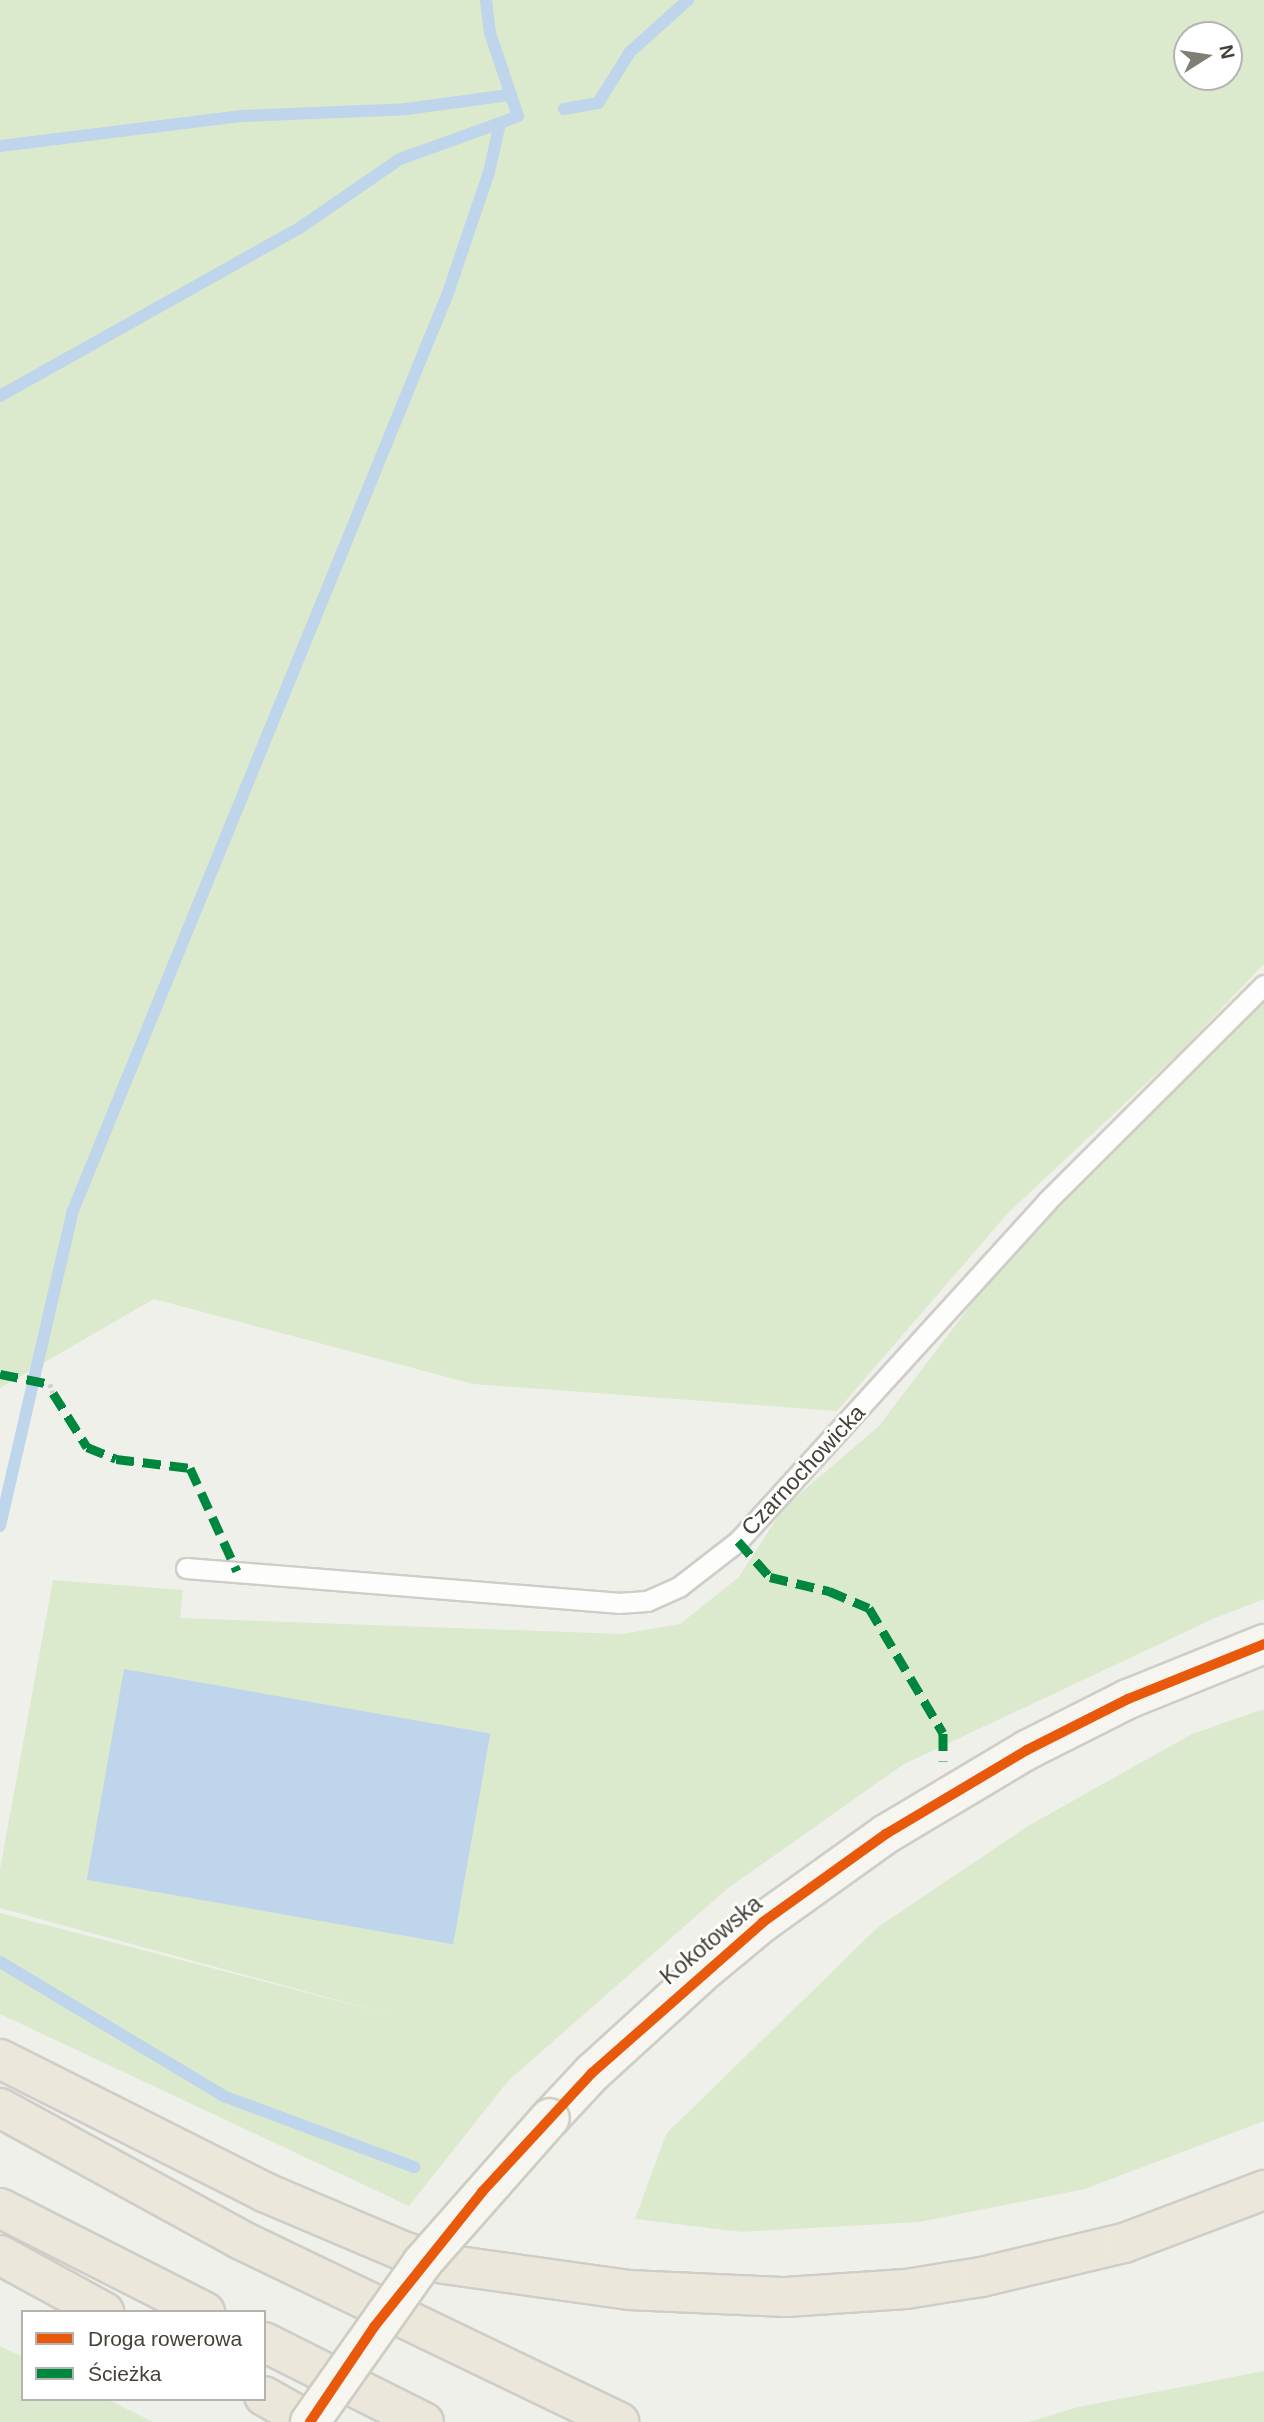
<!DOCTYPE html>
<meta charset="utf-8">
<style>
body{margin:0}
#map{position:relative;width:1264px;height:2422px;overflow:hidden;background:#f0f0eb;font-family:Arial,sans-serif}
div>[style]{position:absolute}
.green>*{inset:0;background:#dbe9cd}
.water>*{inset:0;background:#bed5eb;transform-origin:0 0}
.stream>*{height:12px;margin:-6px;padding:0 6px;transform-origin:6px;border-radius:6px;background:#bed5eb}
.path>*{height:4.5px;margin-top:-2.25px;transform-origin:0;background:repeating-linear-gradient(90deg,#d1cfcb 0 3.5px,transparent 0 7px)}
.roads{filter:drop-shadow(2px 0 #cecdc8) drop-shadow(-2px 0 #cecdc8) drop-shadow(0 2px #cecdc8) drop-shadow(0 -2px #cecdc8)}
.lane>*{height:19px;margin:-9.5px;padding:0 9.5px;transform-origin:9.5px;border-radius:9.5px;background:#fdfdfc}
.secondary>*{height:38px;margin:-19px;padding:0 19px;transform-origin:19px;border-radius:19px;background:#f6f5ef}
.highway>*{height:38px;margin:-19px;padding:0 19px;transform-origin:19px;border-radius:19px;background:#ebe8db}
.bridges{filter:drop-shadow(2px 0 #cecdc2) drop-shadow(-2px 0 #cecdc2) drop-shadow(0 2px #cecdc2) drop-shadow(0 -2px #cecdc2)}
.secondary-bridge>*{height:38px;margin:-19px;padding:0 19px;transform-origin:19px;border-radius:19px;background:#f6f5ef}
.quiet>*{height:9px;margin-top:-4.5px;transform-origin:0;background:repeating-linear-gradient(90deg,#00873e 0 18px,transparent 0 27px)}
.cycleway>*{height:10px;margin:-5px;padding:0 5px;transform-origin:5px;border-radius:5px;background:#e8590c}
span{translate:-50% -50%;white-space:nowrap;text-align:center;line-height:1.15;-webkit-text-stroke:5px #fff;paint-order:stroke}
.street-label{font-size:23px;color:#464137}
.legend{position:absolute;left:21px;top:2310px;width:245px;height:91px;box-sizing:border-box;background:#fff;border:2px solid #b5b3af;margin:0;padding:9px 12px;list-style:none;font-size:21px;color:#464137}
.legend li{display:flex;align-items:center;gap:14px;height:35px}
.legend b{width:35px;border:2px solid #b5b3af}
.north{position:absolute;left:1173px;top:21px;width:70px;height:70px;box-sizing:border-box;background:#fff;border:2px solid #b5b3af;border-radius:50%;rotate:78deg;font-size:19px;font-weight:700;line-height:28px;text-align:center;color:#464137}
.north::after{content:'';display:block;margin:auto;width:24px;height:32px;background:#827e76;clip-path:polygon(50% 0,100% 100%,50% 72%,0 100%)}
</style>
<div id="map">
<div class="green">
<div style="clip-path:polygon(evenodd,0 0,1264px 0,1264px 964px,1183px 1049px,1008px 1213px,837px 1411px,473px 1384px,154px 1299px,0 1388px,0 0,1187px 35px,1229px 35px,1229px 77px,1187px 77px,1187px 35px)"></div>
<div style="clip-path:polygon(1264px 998px,1264px 1599px,1215px 1618px,904px 1764px,727px 1889px,508px 2081px,409px 2206px,0 2014px,0 1913px,392px 2015px,0 1908px,0 1869px,53px 1580px,183px 1590px,180px 1618px,622px 1634px,680px 1624px,739px 1577px,784px 1507px,879px 1426px,1035px 1220px)"></div>
<div style="clip-path:polygon(1264px 1709px,1264px 2121px,1085px 2189px,919px 2222px,742px 2232px,635px 2219px,666px 2134px,878px 1927px,1028px 1826px,1192px 1734px)"></div>
<div style="clip-path:polygon(0 2346px,23px 2357px,23px 2399px,107px 2399px,153px 2422px,0 2422px)"></div>
<div style="clip-path:polygon(1264px 2371px,1264px 2422px,1029px 2422px,1078px 2407px)"></div>
</div>
<div class="water">
<div style="left:124px;top:1669px;width:372px;height:214px;rotate:10deg"></div>
</div>
<div class="stream">
<div style="left:564px;top:109px;width:35px;rotate:-10deg"></div>
<div style="left:598px;top:103px;width:60px;rotate:-57.9deg"></div>
<div style="left:630px;top:52px;width:78px;rotate:-41.9deg"></div>
<div style="left:0;top:146px;width:244px;rotate:-7.1deg"></div>
<div style="left:242px;top:116px;width:164px;rotate:-2.4deg"></div>
<div style="left:406px;top:109px;width:104px;rotate:-7.7deg"></div>
<div style="left:0;top:396px;width:345px;rotate:-29.3deg"></div>
<div style="left:301px;top:227px;width:120px;rotate:-34.5deg"></div>
<div style="left:400px;top:159px;width:106px;rotate:-19.8deg"></div>
<div style="left:0;top:1526px;width:321px;rotate:-77deg"></div>
<div style="left:72px;top:1213px;width:994px;rotate:-67.77deg"></div>
<div style="left:448px;top:293px;width:128px;rotate:-71.3deg"></div>
<div style="left:489px;top:172px;width:50px;rotate:-77.3deg"></div>
<div style="left:500px;top:123px;width:19px;rotate:-21deg"></div>
<div style="left:518px;top:116px;width:88px;rotate:-108.6deg"></div>
<div style="left:490px;top:33px;width:33px;rotate:-97deg"></div>
<div style="left:0;top:1962px;width:263px;rotate:30.9deg"></div>
<div style="left:226px;top:2097px;width:201px;rotate:20.4deg"></div>
</div>
<div class="path">
<div style="left:50px;top:1384px;width:9px;rotate:72deg"></div>
</div>
<div class="roads">
<div class="lane">
<div style="left:186px;top:1568px;width:433px;rotate:4.6deg"></div>
<div style="left:618px;top:1603px;width:29px;rotate:-4deg"></div>
<div style="left:647px;top:1601px;width:36px;rotate:-24deg"></div>
<div style="left:680px;top:1586px;width:73px;rotate:-37.8deg"></div>
<div style="left:738px;top:1541px;width:459px;rotate:-47.7deg"></div>
<div style="left:1047px;top:1201px;width:306px;rotate:-44.9deg"></div>
</div>
<div class="secondary">
<div style="left:550px;top:2118px;width:62px;rotate:-47deg"></div>
<div style="left:592px;top:2073px;width:154px;rotate:-42.4deg"></div>
<div style="left:706px;top:1969px;width:74px;rotate:-39.5deg"></div>
<div style="left:763px;top:1922px;width:151px;rotate:-35.6deg"></div>
<div style="left:886px;top:1834px;width:164px;rotate:-30.8deg"></div>
<div style="left:1027px;top:1750px;width:113px;rotate:-26.8deg"></div>
<div style="left:1128px;top:1699px;width:147px;rotate:-22deg"></div>
</div>
<div class="highway">
<div style="left:0;top:2059px;width:296px;rotate:26.7deg"></div>
<div style="left:264px;top:2192px;width:151px;rotate:23deg"></div>
<div style="left:403px;top:2251px;width:43px;rotate:17.6deg"></div>
<div style="left:444px;top:2264px;width:187px;rotate:8deg"></div>
<div style="left:629px;top:2290px;width:157px;rotate:2.6deg"></div>
<div style="left:786px;top:2297px;width:120px;rotate:-3.8deg"></div>
<div style="left:906px;top:2289px;width:76px;rotate:-9.1deg"></div>
<div style="left:981px;top:2277px;width:147px;rotate:-13.4deg"></div>
<div style="left:1124px;top:2243px;width:150px;rotate:-20.7deg"></div>
<div style="left:0;top:2108px;width:275px;rotate:28.7deg"></div>
<div style="left:241px;top:2240px;width:420px;rotate:25.7deg"></div>
<div style="left:0;top:2208px;width:230px;rotate:26.9deg"></div>
<div style="left:0;top:2255px;width:119px;rotate:28.7deg"></div>
<div style="left:264px;top:2342px;width:179px;rotate:26.6deg"></div>
<div style="left:264px;top:2396px;width:53px;rotate:29.5deg"></div>
</div>
</div>
<div class="bridges">
<div class="secondary-bridge">
<div style="left:310px;top:2422px;width:194px;rotate:-54.8deg"></div>
<div style="left:422px;top:2263px;width:193px;rotate:-48.6deg"></div>
</div>
</div>
<div class="quiet">
<div style="left:0;top:1374px;width:51px;rotate:11.3deg"></div>
<div style="left:53px;top:1393px;width:64px;rotate:57.8deg"></div>
<div style="left:87px;top:1447px;width:31px;rotate:22deg"></div>
<div style="left:116px;top:1459px;width:75px;rotate:6.9deg"></div>
<div style="left:190px;top:1468px;width:113px;rotate:65.5deg"></div>
<div style="left:738px;top:1541px;width:48px;rotate:48.4deg"></div>
<div style="left:770px;top:1577px;width:61px;rotate:13.3deg"></div>
<div style="left:829px;top:1591px;width:43px;rotate:23deg"></div>
<div style="left:869px;top:1608px;width:145px;rotate:59.4deg"></div>
<div style="left:943px;top:1733px;width:28px;rotate:90deg"></div>
</div>
<div class="cycleway">
<div style="left:310px;top:2422px;width:115px;rotate:-56deg"></div>
<div style="left:374px;top:2327px;width:173px;rotate:-51.3deg"></div>
<div style="left:482px;top:2192px;width:162px;rotate:-47.3deg"></div>
<div style="left:592px;top:2073px;width:228px;rotate:-41.4deg"></div>
<div style="left:763px;top:1922px;width:151px;rotate:-35.6deg"></div>
<div style="left:886px;top:1834px;width:164px;rotate:-30.8deg"></div>
<div style="left:1027px;top:1750px;width:113px;rotate:-26.8deg"></div>
<div style="left:1128px;top:1699px;width:147px;rotate:-22deg"></div>
</div>
<div class="street-label">
<span style="left:803px;top:1470px;rotate:-47deg">Czarnochowicka</span>
<span style="left:711px;top:1940px;rotate:-40deg">Kokotowska</span>
</div>
<ul class="legend">
<li><b style="height:9px;background:#e8590c"></b>Droga rowerowa</li>
<li><b style="height:9px;background:#00873e"></b>Ścieżka</li>
</ul>
<div class="north">N</div>
</div>
